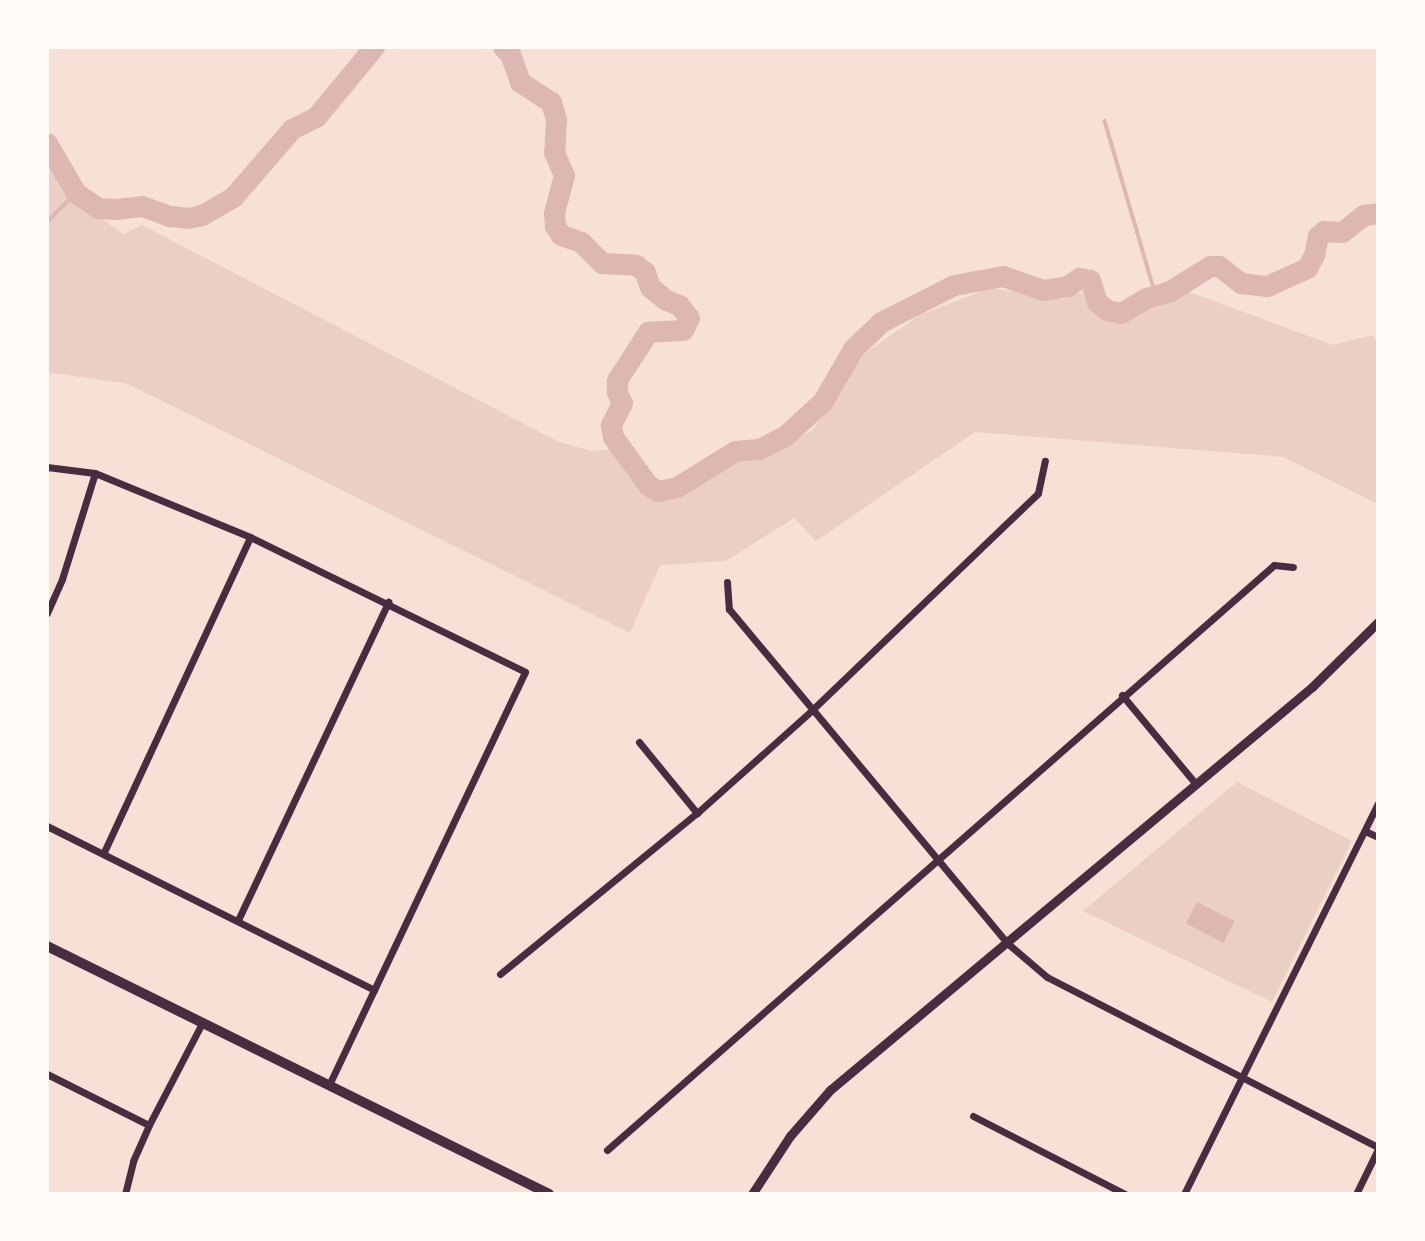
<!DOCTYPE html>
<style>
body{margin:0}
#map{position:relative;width:1425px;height:1241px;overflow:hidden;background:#f7e1d7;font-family:"Open Sans",sans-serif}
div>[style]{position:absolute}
.green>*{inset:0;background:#ebcfc5}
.water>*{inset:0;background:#dcb8b0;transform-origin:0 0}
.stream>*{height:3.5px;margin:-1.75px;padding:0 1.75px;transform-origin:1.75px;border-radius:1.75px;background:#dcb8b0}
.river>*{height:21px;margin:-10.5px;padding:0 10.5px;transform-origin:10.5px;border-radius:10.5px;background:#dcb8b0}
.minor>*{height:7px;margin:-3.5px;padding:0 3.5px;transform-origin:3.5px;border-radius:3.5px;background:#4a2c40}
.tertiary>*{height:9px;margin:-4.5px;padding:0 4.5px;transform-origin:4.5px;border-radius:4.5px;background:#4a2c40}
.secondary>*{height:10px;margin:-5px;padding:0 5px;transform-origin:5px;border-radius:5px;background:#4a2c40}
span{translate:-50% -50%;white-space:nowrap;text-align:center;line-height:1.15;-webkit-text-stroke:7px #fffaf5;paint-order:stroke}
.frame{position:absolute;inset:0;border:49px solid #fffaf5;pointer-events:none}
</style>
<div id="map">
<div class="green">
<div style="clip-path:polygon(47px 160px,63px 192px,124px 234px,142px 225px,559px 442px,592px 451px,610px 449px,656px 498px,812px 431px,861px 356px,920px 315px,990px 288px,1064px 299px,1081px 292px,1103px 318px,1128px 318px,1148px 305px,1184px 290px,1333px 345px,1373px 335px,1378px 344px,1378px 504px,1283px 457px,975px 432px,816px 541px,794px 518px,726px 561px,660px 565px,630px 633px,128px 384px,47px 372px)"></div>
<div style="clip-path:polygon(1237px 782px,1352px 841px,1272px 1002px,1083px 911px)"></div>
</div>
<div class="water">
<div style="left:1197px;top:902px;width:42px;height:24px;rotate:27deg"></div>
</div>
<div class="stream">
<div style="left:1105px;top:121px;width:181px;rotate:73.7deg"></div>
<div style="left:47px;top:222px;width:41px;rotate:-45deg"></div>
</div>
<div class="river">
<div style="left:503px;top:47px;width:10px;rotate:45deg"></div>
<div style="left:510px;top:54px;width:30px;rotate:70deg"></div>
<div style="left:520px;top:82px;width:37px;rotate:33deg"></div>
<div style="left:551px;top:102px;width:18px;rotate:74deg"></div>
<div style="left:556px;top:119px;width:33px;rotate:93deg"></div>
<div style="left:554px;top:152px;width:25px;rotate:67deg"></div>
<div style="left:564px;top:175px;width:39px;rotate:105deg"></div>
<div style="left:554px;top:213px;width:13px;rotate:86deg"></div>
<div style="left:555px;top:226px;width:11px;rotate:56deg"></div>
<div style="left:561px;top:235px;width:21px;rotate:19deg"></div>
<div style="left:581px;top:242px;width:30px;rotate:45deg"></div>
<div style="left:602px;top:263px;width:34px;rotate:3deg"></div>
<div style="left:636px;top:265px;width:11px;rotate:38deg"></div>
<div style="left:645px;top:272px;width:16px;rotate:72deg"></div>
<div style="left:650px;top:287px;width:21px;rotate:39deg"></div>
<div style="left:666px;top:300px;width:14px;rotate:21deg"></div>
<div style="left:679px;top:305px;width:16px;rotate:52deg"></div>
<div style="left:689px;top:318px;width:13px;rotate:117deg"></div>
<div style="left:683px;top:330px;width:35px;rotate:177deg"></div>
<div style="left:648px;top:332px;width:57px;rotate:122.9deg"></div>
<div style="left:617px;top:380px;width:12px;rotate:90deg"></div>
<div style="left:617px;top:392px;width:12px;rotate:66deg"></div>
<div style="left:622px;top:403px;width:25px;rotate:117deg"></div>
<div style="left:611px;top:425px;width:12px;rotate:81deg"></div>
<div style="left:613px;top:437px;width:59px;rotate:53.9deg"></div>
<div style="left:648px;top:485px;width:12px;rotate:31deg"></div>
<div style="left:658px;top:491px;width:19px;rotate:-12deg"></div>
<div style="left:677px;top:487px;width:68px;rotate:-31.8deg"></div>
<div style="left:735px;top:451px;width:24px;rotate:-5deg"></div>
<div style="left:759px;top:449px;width:29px;rotate:-27deg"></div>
<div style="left:785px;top:436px;width:52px;rotate:-42.6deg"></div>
<div style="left:823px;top:401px;width:60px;rotate:-60deg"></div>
<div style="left:853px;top:349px;width:39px;rotate:-44deg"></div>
<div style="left:881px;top:322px;width:82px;rotate:-26.9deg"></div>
<div style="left:954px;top:285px;width:50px;rotate:-10.4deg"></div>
<div style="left:1003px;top:276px;width:42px;rotate:19.3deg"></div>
<div style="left:1043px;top:290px;width:25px;rotate:-9deg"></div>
<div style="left:1068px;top:286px;width:14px;rotate:-36deg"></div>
<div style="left:1079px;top:278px;width:11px;rotate:10deg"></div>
<div style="left:1090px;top:280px;width:23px;rotate:72deg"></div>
<div style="left:1097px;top:302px;width:13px;rotate:39deg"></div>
<div style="left:1107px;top:310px;width:14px;rotate:12deg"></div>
<div style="left:1121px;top:313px;width:29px;rotate:-31deg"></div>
<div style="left:1146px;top:298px;width:25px;rotate:-16deg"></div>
<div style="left:1170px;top:291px;width:47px;rotate:-32deg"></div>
<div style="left:1210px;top:266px;width:9px"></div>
<div style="left:1219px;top:266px;width:28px;rotate:38deg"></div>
<div style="left:1241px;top:283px;width:26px;rotate:7deg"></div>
<div style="left:1267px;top:286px;width:44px;rotate:-24.2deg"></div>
<div style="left:1307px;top:268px;width:15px;rotate:-62deg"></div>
<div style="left:1314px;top:255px;width:19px;rotate:-78deg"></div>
<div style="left:1318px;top:236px;width:8px;rotate:-40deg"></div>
<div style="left:1324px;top:231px;width:18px;rotate:3deg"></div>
<div style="left:1342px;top:232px;width:28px;rotate:-38deg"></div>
<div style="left:1364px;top:215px;width:14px;rotate:-8deg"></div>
<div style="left:47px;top:143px;width:58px;rotate:59.9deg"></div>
<div style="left:76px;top:193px;width:27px;rotate:34deg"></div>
<div style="left:98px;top:208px;width:17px;rotate:3deg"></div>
<div style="left:115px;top:209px;width:27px;rotate:-6deg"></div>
<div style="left:142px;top:206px;width:30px;rotate:20deg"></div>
<div style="left:170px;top:216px;width:18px;rotate:6deg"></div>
<div style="left:188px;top:218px;width:14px;rotate:-12deg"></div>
<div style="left:202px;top:215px;width:36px;rotate:-30deg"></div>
<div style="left:233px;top:197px;width:90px;rotate:-49.1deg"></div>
<div style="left:292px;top:129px;width:27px;rotate:-27deg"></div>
<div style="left:316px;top:117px;width:91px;rotate:-50.4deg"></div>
</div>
<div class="minor">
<div style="left:47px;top:467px;width:48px;rotate:7.1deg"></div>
<div style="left:95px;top:473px;width:168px;rotate:22.4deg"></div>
<div style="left:250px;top:537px;width:306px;rotate:26.1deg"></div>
<div style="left:525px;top:672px;width:456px;rotate:115.4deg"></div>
<div style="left:727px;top:582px;width:27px;rotate:86deg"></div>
<div style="left:729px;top:609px;width:433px;rotate:50.2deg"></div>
<div style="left:1006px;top:942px;width:54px;rotate:40.5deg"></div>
<div style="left:1047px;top:977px;width:372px;rotate:27.2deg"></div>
<div style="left:47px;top:613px;width:37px;rotate:-66deg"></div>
<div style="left:62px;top:579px;width:111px;rotate:-72.7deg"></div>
<div style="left:1122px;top:695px;width:116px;rotate:50.3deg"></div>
<div style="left:639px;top:742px;width:92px;rotate:50.8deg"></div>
<div style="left:47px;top:826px;width:366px;rotate:26.6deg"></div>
<div style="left:1365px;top:831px;width:14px;rotate:25deg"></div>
<div style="left:104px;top:852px;width:347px;rotate:-65.1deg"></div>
<div style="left:238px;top:920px;width:352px;rotate:-64.7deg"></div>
<div style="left:500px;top:974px;width:254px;rotate:-39.3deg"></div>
<div style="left:697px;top:813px;width:154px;rotate:-41.8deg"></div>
<div style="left:812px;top:710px;width:313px;rotate:-43.8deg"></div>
<div style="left:1038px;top:493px;width:33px;rotate:-78deg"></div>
<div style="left:47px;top:1074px;width:114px;rotate:26.6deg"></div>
<div style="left:973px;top:1116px;width:171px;rotate:27.2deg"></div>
<div style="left:607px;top:1150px;width:887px;rotate:-41.25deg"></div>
<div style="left:1274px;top:565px;width:19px;rotate:6deg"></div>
<div style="left:125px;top:1194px;width:34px;rotate:-76deg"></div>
<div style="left:133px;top:1161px;width:39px;rotate:-66deg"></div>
<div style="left:149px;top:1125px;width:115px;rotate:-62.5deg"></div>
<div style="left:1184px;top:1194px;width:436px;rotate:-63.6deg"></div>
<div style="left:1356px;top:1194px;width:50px;rotate:-63.9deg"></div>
</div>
<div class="tertiary">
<div style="left:752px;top:1194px;width:69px;rotate:-56.8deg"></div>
<div style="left:790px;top:1136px;width:61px;rotate:-49deg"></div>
<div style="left:830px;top:1090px;width:628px;rotate:-39.9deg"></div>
<div style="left:1312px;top:687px;width:93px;rotate:-44.6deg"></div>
</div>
<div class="secondary">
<div style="left:47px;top:946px;width:560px;rotate:26.29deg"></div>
</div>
<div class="frame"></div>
</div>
